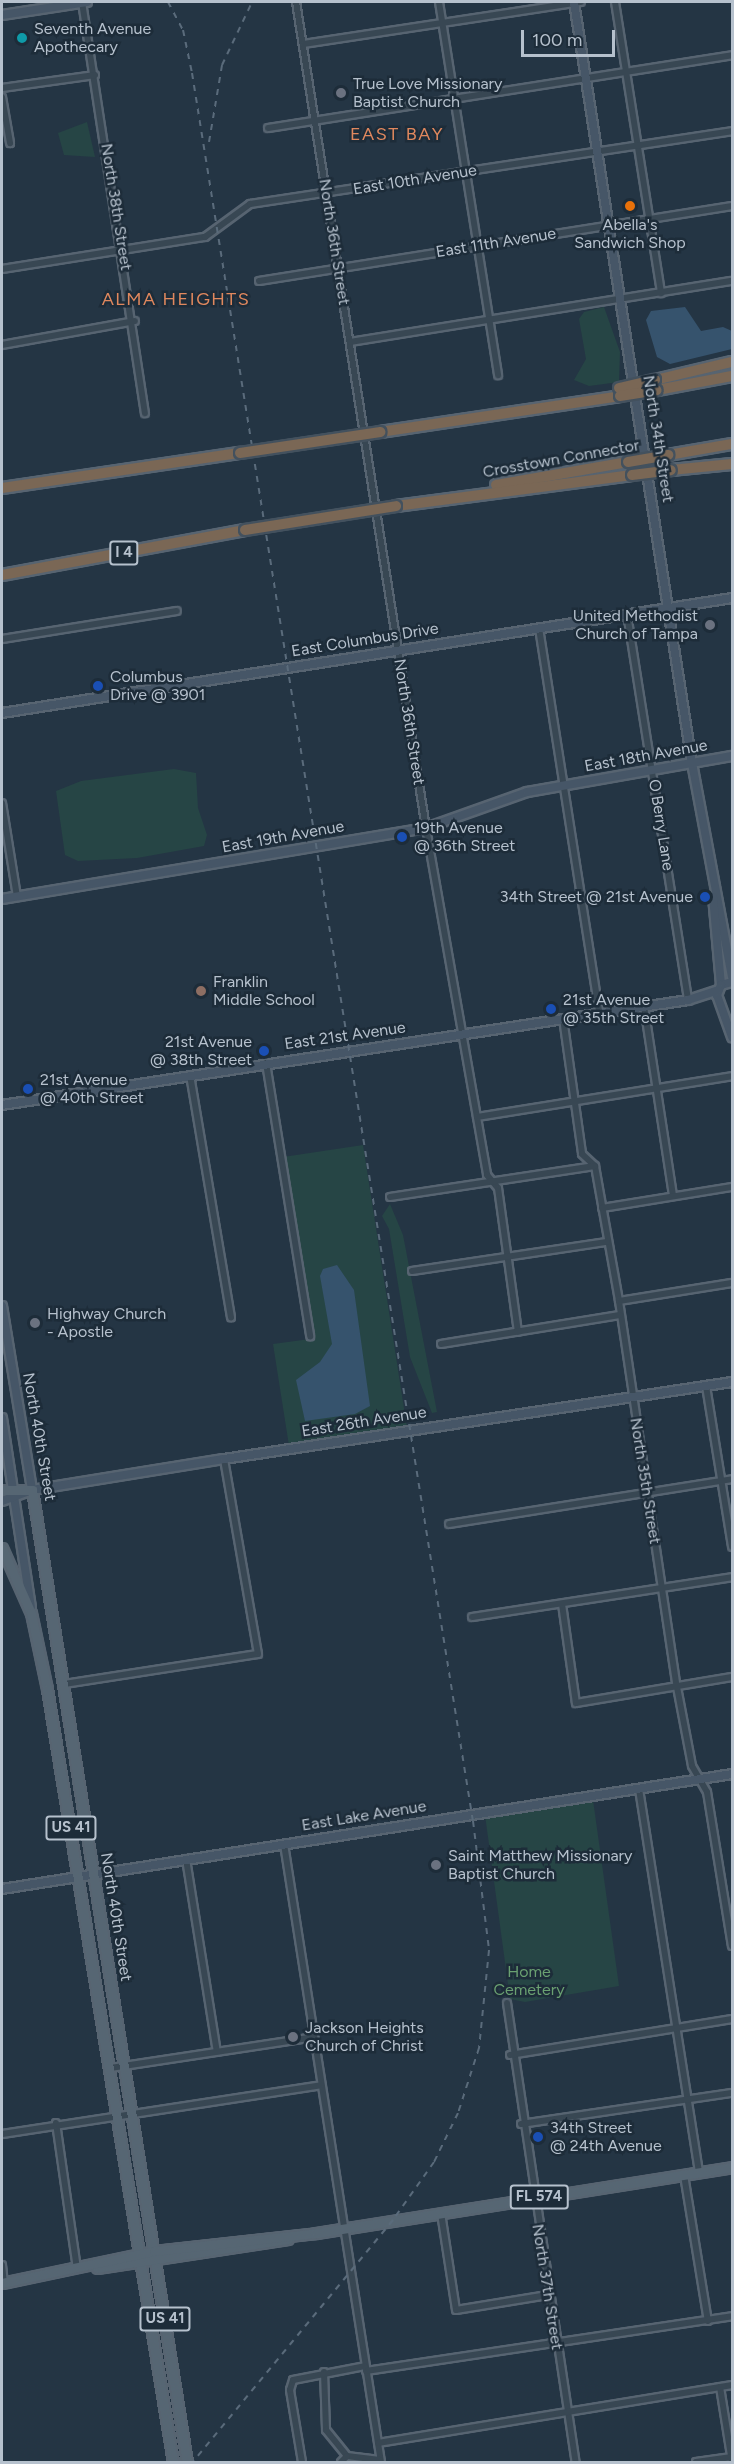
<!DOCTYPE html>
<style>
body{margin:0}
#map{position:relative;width:734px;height:2464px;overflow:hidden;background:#243544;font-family:Figtree,sans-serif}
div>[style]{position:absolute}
.green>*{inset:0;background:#264545}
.water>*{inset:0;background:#36536d}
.roads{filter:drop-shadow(2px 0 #576471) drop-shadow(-2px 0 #576471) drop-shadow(0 2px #576471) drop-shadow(0 -2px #576471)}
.street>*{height:6px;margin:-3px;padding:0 3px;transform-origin:3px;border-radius:3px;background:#384753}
.secondary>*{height:8px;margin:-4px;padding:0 4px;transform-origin:4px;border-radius:4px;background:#465667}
.primary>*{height:9px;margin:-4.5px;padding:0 4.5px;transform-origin:4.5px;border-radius:4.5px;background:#566673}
.highway>*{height:10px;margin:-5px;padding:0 5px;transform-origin:5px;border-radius:5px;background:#7a6755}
.rail>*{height:2px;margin-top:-1px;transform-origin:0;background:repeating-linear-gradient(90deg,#5a6b7b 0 6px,transparent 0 12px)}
.bridges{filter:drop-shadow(2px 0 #43515e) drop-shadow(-2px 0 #43515e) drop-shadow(0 2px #43515e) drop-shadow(0 -2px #43515e)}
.highway-bridge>*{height:10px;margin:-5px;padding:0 5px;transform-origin:5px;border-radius:5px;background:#7a6755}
.dots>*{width:16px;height:16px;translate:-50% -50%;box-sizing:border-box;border:3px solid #1d2c39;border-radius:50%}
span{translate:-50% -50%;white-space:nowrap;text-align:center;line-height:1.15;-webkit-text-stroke:5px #1d2c39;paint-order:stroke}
.shield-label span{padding:2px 4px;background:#1d2c39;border:2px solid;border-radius:4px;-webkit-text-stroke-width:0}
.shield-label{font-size:15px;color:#b6c1cd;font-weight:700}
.poi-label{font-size:16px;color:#b6c1cd}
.left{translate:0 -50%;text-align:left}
.right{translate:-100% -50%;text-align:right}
.street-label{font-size:16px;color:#b6c1cd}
.park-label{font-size:16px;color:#6aa071}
.neighbourhood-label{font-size:18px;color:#e0885e;letter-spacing:1.5px}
.frame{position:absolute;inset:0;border:3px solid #b6c1cd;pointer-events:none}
.scale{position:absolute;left:521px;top:30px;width:94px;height:27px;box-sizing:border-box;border:3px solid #b6c1cd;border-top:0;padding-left:8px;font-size:18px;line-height:21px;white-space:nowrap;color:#b6c1cd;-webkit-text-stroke:4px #1d2c39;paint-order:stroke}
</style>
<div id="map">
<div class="green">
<div style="clip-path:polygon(87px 122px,95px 157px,64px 155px,58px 133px)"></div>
<div style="clip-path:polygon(604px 307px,620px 352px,619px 382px,589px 386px,574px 380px,586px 359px,579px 319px,584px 312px)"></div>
<div style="clip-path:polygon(174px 769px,196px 773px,198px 808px,207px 835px,204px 846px,137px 858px,78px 861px,65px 855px,56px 791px,81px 781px)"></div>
<div style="clip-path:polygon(363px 1145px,408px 1434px,290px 1452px,273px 1344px,310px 1339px,283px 1157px)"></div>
<div style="clip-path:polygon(390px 1204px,403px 1235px,437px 1412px,432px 1413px,410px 1357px,389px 1229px,382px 1216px)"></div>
<div style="clip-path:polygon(593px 1800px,619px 1986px,525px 2002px,510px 1999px,485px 1815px)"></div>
</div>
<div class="water">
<div style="clip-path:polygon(685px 307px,701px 331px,723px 327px,732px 331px,732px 349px,670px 364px,657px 357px,646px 320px,651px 311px)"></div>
<div style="clip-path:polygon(337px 1265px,354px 1290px,370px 1406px,355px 1414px,305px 1421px,296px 1380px,320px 1362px,332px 1344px,320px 1276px,323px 1269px)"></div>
</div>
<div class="roads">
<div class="street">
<div style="left:82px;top:2px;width:416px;rotate:81.3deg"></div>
<div style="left:296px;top:2px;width:836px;rotate:81.06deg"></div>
<div style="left:426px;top:828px;width:352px;rotate:80deg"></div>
<div style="left:487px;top:1175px;width:17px;rotate:50deg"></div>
<div style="left:498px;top:1188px;width:145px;rotate:82.1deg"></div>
<div style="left:439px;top:2px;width:378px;rotate:81deg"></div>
<div style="left:615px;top:2px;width:295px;rotate:81deg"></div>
<div style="left:303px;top:44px;width:281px;rotate:-8.6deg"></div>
<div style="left:2px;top:88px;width:94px;rotate:-8deg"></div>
<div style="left:2px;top:97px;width:47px;rotate:80.1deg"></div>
<div style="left:268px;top:128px;width:470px;rotate:-8.9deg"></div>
<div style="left:2px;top:269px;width:206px;rotate:-9deg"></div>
<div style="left:205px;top:237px;width:56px;rotate:-36.3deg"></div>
<div style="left:250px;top:204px;width:487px;rotate:-8.6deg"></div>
<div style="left:259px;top:281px;width:479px;rotate:-9deg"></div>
<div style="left:350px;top:342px;width:387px;rotate:-9.1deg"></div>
<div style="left:2px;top:345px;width:135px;rotate:-10.2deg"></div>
<div style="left:627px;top:614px;width:391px;rotate:81deg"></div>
<div style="left:539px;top:628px;width:389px;rotate:81.1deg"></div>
<div style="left:2px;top:639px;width:177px;rotate:-9.1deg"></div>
<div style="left:2px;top:803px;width:95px;rotate:80.9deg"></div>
<div style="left:644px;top:1006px;width:192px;rotate:81.3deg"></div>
<div style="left:563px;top:1018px;width:137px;rotate:82deg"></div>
<div style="left:582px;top:1154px;width:18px;rotate:43deg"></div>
<div style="left:595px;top:1166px;width:137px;rotate:79.9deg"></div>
<div style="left:619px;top:1301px;width:390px;rotate:81.5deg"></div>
<div style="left:677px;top:1687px;width:80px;rotate:79.2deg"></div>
<div style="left:692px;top:1766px;width:30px;rotate:60deg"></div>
<div style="left:707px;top:1792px;width:156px;rotate:80.8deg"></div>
<div style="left:266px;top:1063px;width:277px;rotate:80.8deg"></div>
<div style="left:190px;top:1075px;width:246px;rotate:80.4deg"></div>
<div style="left:477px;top:1117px;width:258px;rotate:-9.1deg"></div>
<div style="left:390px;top:1197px;width:207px;rotate:-8.6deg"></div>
<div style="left:602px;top:1208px;width:132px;rotate:-9.2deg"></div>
<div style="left:412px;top:1271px;width:197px;rotate:-8.5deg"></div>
<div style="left:619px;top:1301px;width:114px;rotate:-9.1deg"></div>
<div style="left:441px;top:1344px;width:181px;rotate:-9.2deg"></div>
<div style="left:706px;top:1386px;width:163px;rotate:80.8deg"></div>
<div style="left:449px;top:1524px;width:287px;rotate:-9deg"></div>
<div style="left:562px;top:1604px;width:100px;rotate:82deg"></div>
<div style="left:576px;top:1703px;width:158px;rotate:-9.5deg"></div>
<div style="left:472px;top:1617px;width:263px;rotate:-8.7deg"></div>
<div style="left:64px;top:1684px;width:196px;rotate:-8.8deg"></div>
<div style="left:258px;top:1654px;width:198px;rotate:-99.9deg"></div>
<div style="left:639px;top:1789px;width:388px;rotate:81.1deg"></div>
<div style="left:284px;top:1844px;width:626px;rotate:81.08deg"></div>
<div style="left:186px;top:1859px;width:195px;rotate:80.9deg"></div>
<div style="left:507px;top:2003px;width:464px;rotate:81.5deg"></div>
<div style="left:510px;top:2055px;width:225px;rotate:-9.2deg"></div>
<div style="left:110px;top:2068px;width:206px;rotate:-8.6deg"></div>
<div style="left:56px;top:2123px;width:147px;rotate:81.8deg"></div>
<div style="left:521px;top:2124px;width:213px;rotate:-8.4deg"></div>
<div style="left:2px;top:2134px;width:323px;rotate:-8.7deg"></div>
<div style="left:684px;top:2175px;width:148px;rotate:80.7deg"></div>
<div style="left:441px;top:2213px;width:98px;rotate:81.2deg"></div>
<div style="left:456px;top:2310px;width:93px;rotate:-9.3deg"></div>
<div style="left:2px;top:2265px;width:18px;rotate:84deg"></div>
<div style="left:366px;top:2371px;width:370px;rotate:-8.5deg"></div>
<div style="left:324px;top:2372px;width:58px;rotate:88deg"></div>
<div style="left:326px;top:2430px;width:33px;rotate:51deg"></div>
<div style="left:347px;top:2456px;width:33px;rotate:7deg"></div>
<div style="left:720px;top:2387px;width:76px;rotate:80.9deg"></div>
<div style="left:378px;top:2443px;width:359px;rotate:-9.3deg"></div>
<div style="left:302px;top:2462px;width:73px;rotate:-99.5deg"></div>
<div style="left:290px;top:2390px;width:10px;rotate:-73deg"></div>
<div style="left:293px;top:2380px;width:73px;rotate:-11deg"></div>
<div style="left:341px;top:2462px;width:8px;rotate:-45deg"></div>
<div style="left:696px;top:2462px;width:36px;rotate:-8deg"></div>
</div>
<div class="secondary">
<div style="left:574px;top:2px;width:770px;rotate:81.19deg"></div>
<div style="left:692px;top:763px;width:217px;rotate:79.4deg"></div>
<div style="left:2px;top:15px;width:86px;rotate:-8.7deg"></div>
<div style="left:2px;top:713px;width:739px;rotate:-8.95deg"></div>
<div style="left:713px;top:897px;width:88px;rotate:84.8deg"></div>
<div style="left:2px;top:899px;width:430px;rotate:-9.5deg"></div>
<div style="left:426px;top:828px;width:107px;rotate:-19.6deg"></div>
<div style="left:527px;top:792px;width:208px;rotate:-10deg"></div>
<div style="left:732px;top:982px;width:11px;rotate:165deg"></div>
<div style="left:721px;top:985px;width:11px;rotate:112deg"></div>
<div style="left:717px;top:995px;width:45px;rotate:70.3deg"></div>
<div style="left:2px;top:1105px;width:694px;rotate:-8.7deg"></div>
<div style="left:688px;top:1000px;width:32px;rotate:-18deg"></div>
<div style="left:2px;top:1306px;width:186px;rotate:80.7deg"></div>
<div style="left:2px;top:1418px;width:191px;rotate:81.3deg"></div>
<div style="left:2px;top:1501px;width:32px;rotate:-20deg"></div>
<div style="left:32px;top:1490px;width:194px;rotate:-9.2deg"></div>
<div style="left:224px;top:1459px;width:514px;rotate:-8.62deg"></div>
<div style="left:2px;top:1889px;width:739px;rotate:-8.95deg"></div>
</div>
<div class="primary">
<div style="left:2px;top:1490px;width:30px"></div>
<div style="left:32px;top:1490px;width:984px;rotate:80.94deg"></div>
<div style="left:2px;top:1548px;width:71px;rotate:66deg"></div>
<div style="left:31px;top:1613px;width:78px;rotate:78.1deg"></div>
<div style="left:47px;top:1689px;width:783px;rotate:80.74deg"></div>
<div style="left:97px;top:2268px;width:193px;rotate:-8.6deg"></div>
<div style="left:2px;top:2283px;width:155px;rotate:-11.9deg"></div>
<div style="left:154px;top:2251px;width:163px;rotate:-6.3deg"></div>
<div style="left:316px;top:2233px;width:421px;rotate:-9deg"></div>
</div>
<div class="highway">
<div style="left:655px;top:380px;width:79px;rotate:-13.2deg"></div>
<div style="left:657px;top:390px;width:76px;rotate:-10.6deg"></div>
<div style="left:380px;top:432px;width:243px;rotate:-8.5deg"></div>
<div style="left:668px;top:455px;width:65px;rotate:-9.8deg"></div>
<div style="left:671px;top:470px;width:61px;rotate:-5.6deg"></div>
<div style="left:496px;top:485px;width:134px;rotate:-9.9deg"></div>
<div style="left:2px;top:488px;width:241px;rotate:-8.4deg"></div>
<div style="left:396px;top:506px;width:238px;rotate:-7.5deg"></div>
<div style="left:2px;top:575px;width:247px;rotate:-10.5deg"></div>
</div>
</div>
<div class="rail">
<div style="left:168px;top:2px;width:32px;rotate:62deg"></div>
<div style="left:183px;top:30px;width:44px;rotate:78.2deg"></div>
<div style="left:192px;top:73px;width:1770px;rotate:80.87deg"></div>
<div style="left:473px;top:1821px;width:130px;rotate:82.9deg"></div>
<div style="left:489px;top:1950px;width:99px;rotate:95.8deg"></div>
<div style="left:479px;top:2048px;width:68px;rotate:107.9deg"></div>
<div style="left:458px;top:2113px;width:55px;rotate:116.1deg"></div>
<div style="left:434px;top:2162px;width:71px;rotate:125.3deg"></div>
<div style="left:393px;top:2220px;width:314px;rotate:129.6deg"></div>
<div style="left:209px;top:142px;width:78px;rotate:-80.4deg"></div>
<div style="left:222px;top:65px;width:70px;rotate:-64.5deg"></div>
</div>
<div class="bridges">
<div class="highway-bridge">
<div style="left:619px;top:388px;width:37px;rotate:-13deg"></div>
<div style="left:620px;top:396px;width:37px;rotate:-9deg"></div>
<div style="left:240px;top:453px;width:142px;rotate:-8.5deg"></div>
<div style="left:628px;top:462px;width:41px;rotate:-9.9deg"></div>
<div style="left:632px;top:475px;width:39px;rotate:-7deg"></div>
<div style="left:245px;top:530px;width:153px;rotate:-9deg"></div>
</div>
</div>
<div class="dots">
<div style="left:22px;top:38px;background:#0f9aa8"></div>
<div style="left:341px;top:93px;background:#6b7280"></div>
<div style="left:630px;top:206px;background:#e8710a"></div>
<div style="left:710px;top:625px;background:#6b7280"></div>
<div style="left:98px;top:686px;background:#1a4fb4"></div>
<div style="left:402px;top:837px;background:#1a4fb4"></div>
<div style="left:705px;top:897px;background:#1a4fb4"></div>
<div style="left:201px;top:991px;background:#8d6e63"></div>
<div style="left:551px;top:1009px;background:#1a4fb4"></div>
<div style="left:264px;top:1051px;background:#1a4fb4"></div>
<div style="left:28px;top:1089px;background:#1a4fb4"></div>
<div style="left:35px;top:1323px;background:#6b7280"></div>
<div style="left:436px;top:1865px;background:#6b7280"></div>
<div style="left:293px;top:2037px;background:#6b7280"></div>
<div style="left:538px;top:2137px;background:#1a4fb4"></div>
</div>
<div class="shield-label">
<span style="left:124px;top:553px">I 4</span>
<span style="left:71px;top:1828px">US 41</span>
<span style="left:539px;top:2197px">FL 574</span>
<span style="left:165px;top:2319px">US 41</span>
</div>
<div class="poi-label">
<span class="left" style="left:34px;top:38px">Seventh Avenue<br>Apothecary</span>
<span class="left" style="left:353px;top:93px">True Love Missionary<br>Baptist Church</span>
<span style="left:630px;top:234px">Abella's<br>Sandwich Shop</span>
<span class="right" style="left:698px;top:625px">United Methodist<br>Church of Tampa</span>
<span class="left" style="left:110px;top:686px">Columbus<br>Drive @ 3901</span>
<span class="left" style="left:414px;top:837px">19th Avenue<br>@ 36th Street</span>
<span class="right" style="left:693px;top:897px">34th Street @ 21st Avenue</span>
<span class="left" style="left:213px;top:991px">Franklin<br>Middle School</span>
<span class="left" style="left:563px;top:1009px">21st Avenue<br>@ 35th Street</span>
<span class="right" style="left:252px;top:1051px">21st Avenue<br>@ 38th Street</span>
<span class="left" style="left:40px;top:1089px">21st Avenue<br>@ 40th Street</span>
<span class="left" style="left:47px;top:1323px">Highway Church<br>- Apostle</span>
<span class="left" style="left:448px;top:1865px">Saint Matthew Missionary<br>Baptist Church</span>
<span class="left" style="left:305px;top:2037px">Jackson Heights<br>Church of Christ</span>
<span class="left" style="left:550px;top:2137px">34th Street<br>@ 24th Avenue</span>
</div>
<div class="street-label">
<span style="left:415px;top:180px;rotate:-9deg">East 10th Avenue</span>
<span style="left:116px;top:207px;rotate:81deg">North 38th Street</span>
<span style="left:334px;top:242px;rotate:81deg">North 36th Street</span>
<span style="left:496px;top:243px;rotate:-9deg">East 11th Avenue</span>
<span style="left:658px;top:439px;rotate:81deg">North 34th Street</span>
<span style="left:561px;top:459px;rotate:-10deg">Crosstown Connector</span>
<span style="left:365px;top:640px;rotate:-9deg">East Columbus Drive</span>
<span style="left:409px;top:722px;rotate:81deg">North 36th Street</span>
<span style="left:646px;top:756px;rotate:-10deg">East 18th Avenue</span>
<span style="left:661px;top:825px;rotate:81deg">O Berry Lane</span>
<span style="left:283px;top:837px;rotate:-10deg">East 19th Avenue</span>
<span style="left:345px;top:1036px;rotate:-8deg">East 21st Avenue</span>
<span style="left:364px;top:1422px;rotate:-9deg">East 26th Avenue</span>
<span style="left:39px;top:1437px;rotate:80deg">North 40th Street</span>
<span style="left:645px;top:1481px;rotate:81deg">North 35th Street</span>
<span style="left:364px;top:1816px;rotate:-9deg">East Lake Avenue</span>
<span style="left:116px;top:1917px;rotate:81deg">North 40th Street</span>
<span style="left:547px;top:2287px;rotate:81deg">North 37th Street</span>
</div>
<div class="park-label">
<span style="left:529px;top:1981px">Home<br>Cemetery</span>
</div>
<div class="neighbourhood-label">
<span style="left:397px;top:134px">EAST BAY</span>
<span style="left:176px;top:299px">ALMA HEIGHTS</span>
</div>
<div class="frame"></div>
<div class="scale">100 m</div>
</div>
